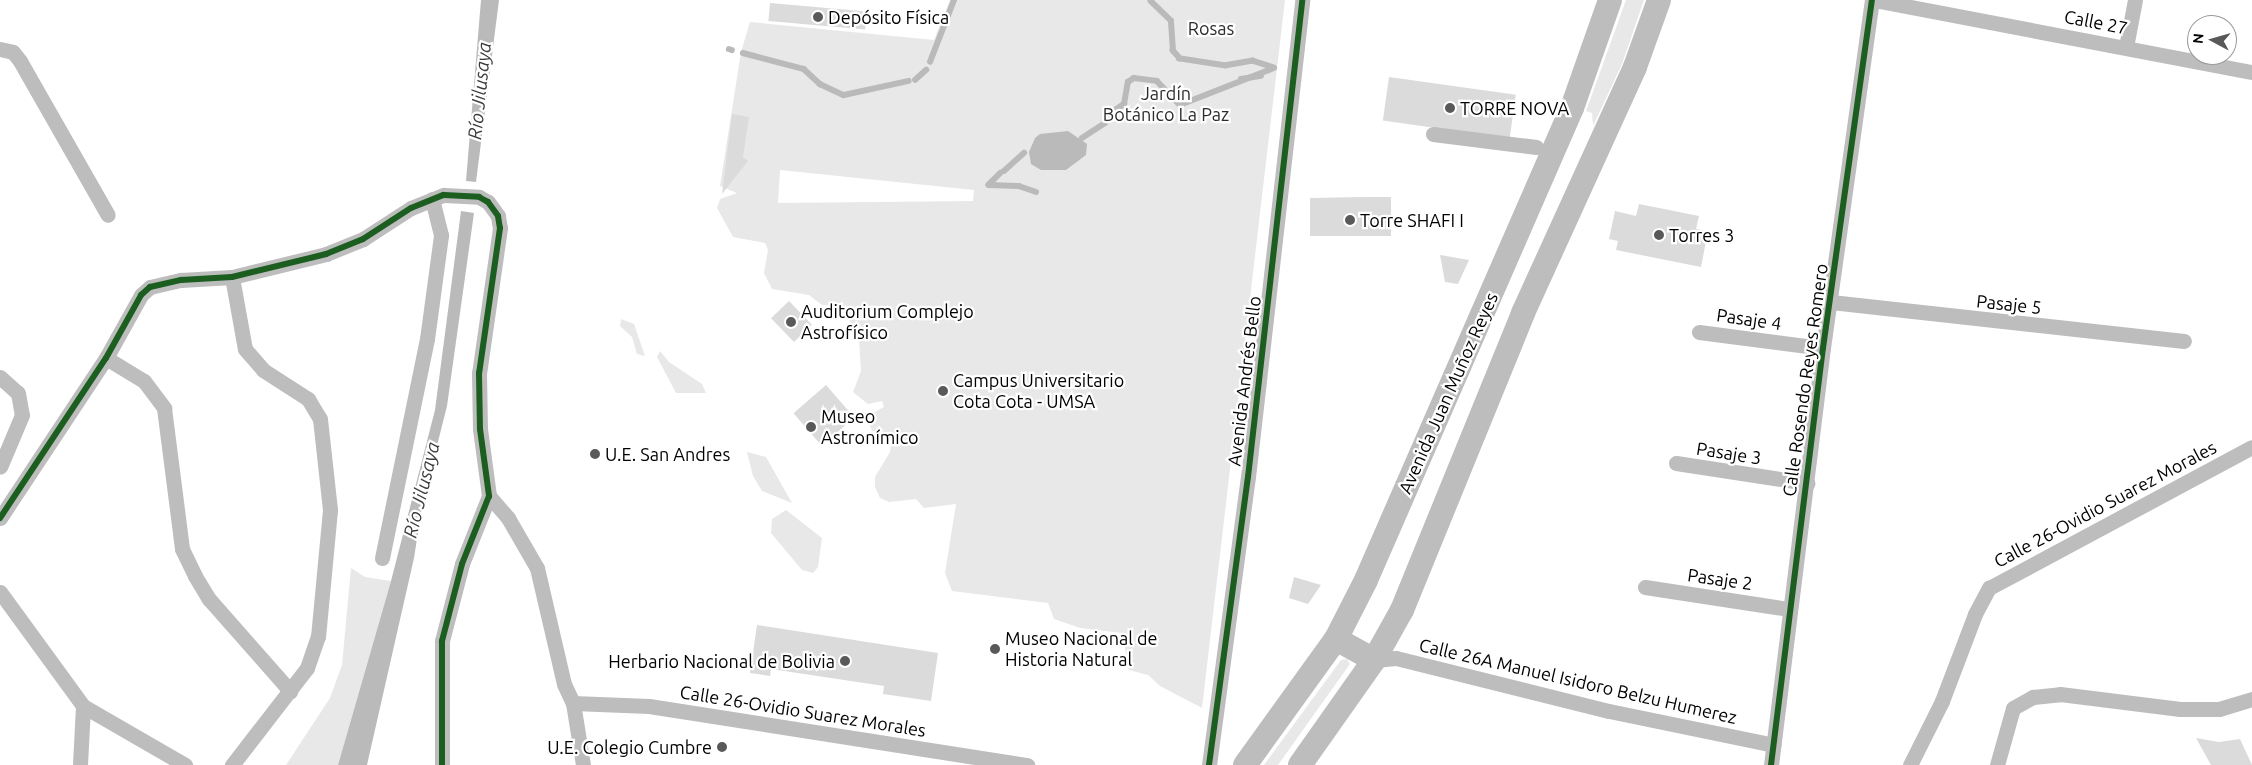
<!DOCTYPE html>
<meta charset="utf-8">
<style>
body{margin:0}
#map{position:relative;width:2252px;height:765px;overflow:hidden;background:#fff;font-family:Ubuntu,sans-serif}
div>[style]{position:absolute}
.green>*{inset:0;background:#e8e8e8}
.water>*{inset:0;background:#bababa}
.stream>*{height:5.5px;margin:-2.75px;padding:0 2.75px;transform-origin:2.75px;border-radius:2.75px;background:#bababa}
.building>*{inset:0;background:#dbdbdb;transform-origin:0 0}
.street>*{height:15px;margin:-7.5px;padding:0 7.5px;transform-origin:7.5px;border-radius:7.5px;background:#bdbdbd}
.primary>*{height:24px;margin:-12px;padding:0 12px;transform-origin:12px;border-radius:12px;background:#bdbdbd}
.cycleway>*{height:6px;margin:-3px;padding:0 3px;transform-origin:3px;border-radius:3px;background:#1b5e20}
.dots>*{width:14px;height:14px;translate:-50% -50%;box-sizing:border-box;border:2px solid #fff;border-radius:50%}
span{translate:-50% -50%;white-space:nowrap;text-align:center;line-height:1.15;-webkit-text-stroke:4.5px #fff;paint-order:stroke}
.poi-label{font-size:18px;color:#000}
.left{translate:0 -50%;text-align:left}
.right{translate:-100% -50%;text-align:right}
.street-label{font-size:18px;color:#000}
.park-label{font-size:18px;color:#2c2c2c}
.water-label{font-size:19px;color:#3d3d3d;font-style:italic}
.north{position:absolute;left:2187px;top:15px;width:50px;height:50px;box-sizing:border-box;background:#fff;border:1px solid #999;border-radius:50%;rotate:276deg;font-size:14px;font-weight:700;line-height:20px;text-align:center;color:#000}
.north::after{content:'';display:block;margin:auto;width:18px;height:22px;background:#595959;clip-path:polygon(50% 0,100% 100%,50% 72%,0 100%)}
</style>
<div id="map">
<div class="green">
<div style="clip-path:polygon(evenodd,950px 0,1285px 0,1202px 708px,1160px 686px,1148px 675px,1129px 670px,1122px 633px,1080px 628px,1054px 619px,1048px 603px,952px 591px,945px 573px,956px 504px,924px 508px,916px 499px,889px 502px,880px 498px,875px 487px,875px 477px,890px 452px,891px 442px,888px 435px,872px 431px,869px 423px,873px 413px,884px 407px,882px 401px,868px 404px,853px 392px,861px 371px,859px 339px,847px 315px,839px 306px,822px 305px,809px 295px,772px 289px,764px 273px,768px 250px,765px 243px,733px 237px,717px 208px,720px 199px,737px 193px,720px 186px,741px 52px,750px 22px,934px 40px,950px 0,780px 170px,974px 190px,973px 201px,778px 203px,780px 170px)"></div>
<div style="clip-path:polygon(1626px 0,1644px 0,1622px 64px,1593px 126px,1592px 113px,1586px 111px)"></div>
<div style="clip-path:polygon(621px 319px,634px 324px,645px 356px,637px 354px,632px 337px,620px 326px)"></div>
<div style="clip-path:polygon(660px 351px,669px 362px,702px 384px,706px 393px,676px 393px,657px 357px)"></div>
<div style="clip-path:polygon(747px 452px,766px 457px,792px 503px,762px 491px,753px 476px)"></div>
<div style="clip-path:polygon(786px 510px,822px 538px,818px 567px,813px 573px,802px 570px,771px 533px,772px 519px)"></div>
<div style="clip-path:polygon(351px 568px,365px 577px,391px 581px,338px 765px,286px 765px,330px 698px,342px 665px)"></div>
<div style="clip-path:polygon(1347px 659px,1350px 664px,1278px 765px,1264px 765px,1341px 660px)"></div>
</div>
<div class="water">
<div style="clip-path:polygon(481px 0,499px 0,476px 182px,466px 181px)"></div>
<div style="clip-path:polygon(1068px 131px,1087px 144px,1086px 155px,1066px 170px,1041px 170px,1031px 164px,1029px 152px,1035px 138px,1040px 134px)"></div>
<div style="clip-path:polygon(461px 211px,474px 213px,447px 406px,423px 501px,414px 558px,367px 765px,338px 765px,391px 581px,435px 410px)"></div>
</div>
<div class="stream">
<div style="left:729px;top:49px;width:3px;rotate:18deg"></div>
<div style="left:743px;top:53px;width:63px;rotate:14.7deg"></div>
<div style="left:804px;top:69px;width:22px;rotate:43deg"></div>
<div style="left:820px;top:84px;width:26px;rotate:25deg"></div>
<div style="left:844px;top:95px;width:66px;rotate:-12.3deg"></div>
<div style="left:930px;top:62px;width:66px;rotate:-68.8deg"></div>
<div style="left:1241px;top:79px;width:20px;rotate:-9deg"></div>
<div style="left:915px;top:80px;width:15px;rotate:-42deg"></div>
<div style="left:1082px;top:138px;width:27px;rotate:-33deg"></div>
<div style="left:1105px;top:123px;width:12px;rotate:-59deg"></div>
<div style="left:1111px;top:113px;width:16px;rotate:-35deg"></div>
<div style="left:1124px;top:104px;width:22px;rotate:-80deg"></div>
<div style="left:1128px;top:82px;width:7px;rotate:-34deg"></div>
<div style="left:1134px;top:78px;width:23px;rotate:7deg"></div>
<div style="left:1157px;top:81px;width:33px;rotate:46deg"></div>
<div style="left:1180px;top:105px;width:101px;rotate:-21.5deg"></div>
<div style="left:1274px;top:68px;width:22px;rotate:-162deg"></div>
<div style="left:1253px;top:61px;width:27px;rotate:170deg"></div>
<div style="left:1226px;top:66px;width:47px;rotate:-171.3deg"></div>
<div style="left:1180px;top:59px;width:11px;rotate:-131deg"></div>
<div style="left:1173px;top:51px;width:30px;rotate:-94deg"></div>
<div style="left:1171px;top:21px;width:28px;rotate:-136deg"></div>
<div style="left:1004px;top:171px;width:27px;rotate:-42deg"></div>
<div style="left:1001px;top:173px;width:17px;rotate:135deg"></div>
<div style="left:989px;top:185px;width:30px;rotate:2deg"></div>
<div style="left:1019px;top:186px;width:18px;rotate:19deg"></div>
</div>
<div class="building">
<div style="left:770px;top:3px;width:97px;height:18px;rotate:5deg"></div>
<div style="left:1389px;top:77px;width:128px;height:44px;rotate:8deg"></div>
<div style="clip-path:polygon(732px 114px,749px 117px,743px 157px,748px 161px,722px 194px)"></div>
<div style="clip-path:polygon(1364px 197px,1391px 197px,1391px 236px,1310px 236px,1310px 198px)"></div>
<div style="clip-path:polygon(1639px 204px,1699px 216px,1696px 229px,1708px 231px,1701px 267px,1616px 250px,1618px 241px,1609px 239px,1615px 211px,1636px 216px)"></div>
<div style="clip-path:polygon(1440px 255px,1469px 260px,1458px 284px,1445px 282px)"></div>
<div style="left:789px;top:301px;width:33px;height:25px;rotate:46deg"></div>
<div style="left:826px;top:385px;width:43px;height:43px;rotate:49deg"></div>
<div style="clip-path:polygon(1294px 577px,1321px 585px,1308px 604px,1289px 598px)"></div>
<div style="clip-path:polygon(757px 625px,938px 653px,931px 701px,883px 694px,884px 686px,771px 669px,770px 676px,750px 673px)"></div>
<div style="clip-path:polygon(2196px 738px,2219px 742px,2240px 739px,2252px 765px,2211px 765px)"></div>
</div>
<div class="street">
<div style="left:1874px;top:0;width:385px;rotate:10.8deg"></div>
<div style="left:2126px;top:47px;width:48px;rotate:-79.2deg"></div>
<div style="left:0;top:49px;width:13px;rotate:13deg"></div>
<div style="left:13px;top:52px;width:11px;rotate:52deg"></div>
<div style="left:20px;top:61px;width:177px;rotate:60.3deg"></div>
<div style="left:1433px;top:134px;width:104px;rotate:7.2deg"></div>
<div style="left:232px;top:277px;width:73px;rotate:79.8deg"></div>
<div style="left:245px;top:349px;width:28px;rotate:49deg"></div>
<div style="left:263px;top:370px;width:54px;rotate:32.8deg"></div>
<div style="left:308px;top:399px;width:23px;rotate:59deg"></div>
<div style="left:320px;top:419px;width:92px;rotate:83.7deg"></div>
<div style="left:330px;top:510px;width:127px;rotate:95.4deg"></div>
<div style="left:318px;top:636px;width:34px;rotate:109deg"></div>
<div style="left:307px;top:668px;width:123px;rotate:127.7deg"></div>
<div style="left:1831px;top:302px;width:355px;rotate:6.3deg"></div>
<div style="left:1699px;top:332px;width:125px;rotate:7.4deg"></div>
<div style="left:106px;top:358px;width:44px;rotate:31.2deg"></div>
<div style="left:144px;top:381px;width:34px;rotate:53deg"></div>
<div style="left:164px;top:408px;width:142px;rotate:82.7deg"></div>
<div style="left:182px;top:549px;width:30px;rotate:64deg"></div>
<div style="left:195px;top:576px;width:27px;rotate:59deg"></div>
<div style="left:209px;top:599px;width:123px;rotate:48.6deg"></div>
<div style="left:0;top:377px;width:24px;rotate:42deg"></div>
<div style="left:18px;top:393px;width:22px;rotate:80deg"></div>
<div style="left:22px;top:415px;width:56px;rotate:112.9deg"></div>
<div style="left:1676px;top:463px;width:133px;rotate:8.7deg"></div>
<div style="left:489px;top:496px;width:29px;rotate:49deg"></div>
<div style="left:508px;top:518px;width:58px;rotate:59.9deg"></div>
<div style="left:537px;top:568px;width:119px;rotate:76.9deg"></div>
<div style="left:564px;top:684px;width:21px;rotate:65deg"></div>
<div style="left:573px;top:703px;width:63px;rotate:80.8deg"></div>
<div style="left:0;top:518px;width:192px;rotate:-56.5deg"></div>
<div style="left:106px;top:358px;width:72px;rotate:-60.9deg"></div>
<div style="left:141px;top:295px;width:12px;rotate:-42deg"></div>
<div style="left:150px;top:287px;width:32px;rotate:-13deg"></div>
<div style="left:181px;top:280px;width:51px;rotate:-3.4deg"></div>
<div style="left:232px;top:277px;width:97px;rotate:-13.7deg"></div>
<div style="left:326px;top:254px;width:40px;rotate:-22deg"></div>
<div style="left:363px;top:239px;width:57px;rotate:-32.9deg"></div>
<div style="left:411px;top:208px;width:35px;rotate:-22deg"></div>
<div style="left:444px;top:195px;width:35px;rotate:3deg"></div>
<div style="left:479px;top:197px;width:10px;rotate:29deg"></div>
<div style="left:488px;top:202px;width:17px;rotate:54deg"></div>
<div style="left:498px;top:216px;width:12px;rotate:81deg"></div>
<div style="left:500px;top:228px;width:147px;rotate:98.2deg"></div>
<div style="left:479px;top:373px;width:56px;rotate:89deg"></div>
<div style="left:480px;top:429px;width:68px;rotate:82.3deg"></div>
<div style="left:489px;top:496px;width:73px;rotate:111.7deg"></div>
<div style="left:462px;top:564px;width:80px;rotate:104.6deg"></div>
<div style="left:442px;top:641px;width:124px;rotate:90deg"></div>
<div style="left:382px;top:558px;width:224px;rotate:-78.4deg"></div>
<div style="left:427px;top:339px;width:105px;rotate:-82.3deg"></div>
<div style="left:441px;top:235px;width:37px;rotate:-104deg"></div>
<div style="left:1645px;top:587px;width:146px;rotate:8.7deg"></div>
<div style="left:0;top:592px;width:141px;rotate:53.9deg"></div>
<div style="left:83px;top:706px;width:118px;rotate:30deg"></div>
<div style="left:1374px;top:660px;width:22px;rotate:-5deg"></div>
<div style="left:1396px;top:658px;width:219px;rotate:14deg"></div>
<div style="left:1609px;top:711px;width:168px;rotate:11.6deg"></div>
<div style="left:573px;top:703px;width:76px;rotate:2.3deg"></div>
<div style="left:649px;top:706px;width:383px;rotate:8.9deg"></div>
<div style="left:80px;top:765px;width:59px;rotate:-87.1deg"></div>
<div style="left:1209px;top:765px;width:291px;rotate:-82.3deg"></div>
<div style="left:1248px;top:477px;width:480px;rotate:-83.5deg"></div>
<div style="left:1771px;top:765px;width:420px;rotate:-82.9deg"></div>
<div style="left:1823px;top:348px;width:351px;rotate:-82deg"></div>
<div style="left:1910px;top:765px;width:72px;rotate:-63.4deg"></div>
<div style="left:1942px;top:701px;width:93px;rotate:-69.2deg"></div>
<div style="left:1975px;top:614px;width:30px;rotate:-62deg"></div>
<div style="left:1989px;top:588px;width:298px;rotate:-28.2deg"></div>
<div style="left:1997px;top:765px;width:59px;rotate:-74.3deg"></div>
<div style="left:2013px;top:708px;width:23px;rotate:-29deg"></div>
<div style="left:2033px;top:697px;width:27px;rotate:-6deg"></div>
<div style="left:2060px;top:694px;width:121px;rotate:7.1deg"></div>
<div style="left:2180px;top:709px;width:39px"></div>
<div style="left:2219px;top:709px;width:34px;rotate:-17deg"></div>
</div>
<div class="primary">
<div style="left:1336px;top:639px;width:43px;rotate:28.9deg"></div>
<div style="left:1245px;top:765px;width:155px;rotate:-54.2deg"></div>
<div style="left:1336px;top:639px;width:66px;rotate:-63deg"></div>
<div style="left:1366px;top:580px;width:515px;rotate:-66.42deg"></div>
<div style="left:1572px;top:108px;width:114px;rotate:-70.6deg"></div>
<div style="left:1300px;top:765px;width:128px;rotate:-54.8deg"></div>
<div style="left:1374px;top:660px;width:57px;rotate:-60.8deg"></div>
<div style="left:1402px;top:610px;width:321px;rotate:-67.8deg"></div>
<div style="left:1523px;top:313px;width:270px;rotate:-65.5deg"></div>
<div style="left:1635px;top:67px;width:71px;rotate:-70.3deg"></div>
</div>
<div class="cycleway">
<div style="left:0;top:518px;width:192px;rotate:-56.5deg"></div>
<div style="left:106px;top:358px;width:72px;rotate:-60.9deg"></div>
<div style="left:141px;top:295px;width:12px;rotate:-42deg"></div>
<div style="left:150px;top:287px;width:32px;rotate:-13deg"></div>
<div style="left:181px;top:280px;width:51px;rotate:-3.4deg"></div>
<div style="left:232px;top:277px;width:97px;rotate:-13.7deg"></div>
<div style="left:326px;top:254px;width:40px;rotate:-22deg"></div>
<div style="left:363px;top:239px;width:57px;rotate:-32.9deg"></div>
<div style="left:411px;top:208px;width:35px;rotate:-22deg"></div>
<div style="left:444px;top:195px;width:35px;rotate:3deg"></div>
<div style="left:479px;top:197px;width:10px;rotate:29deg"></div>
<div style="left:488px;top:202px;width:17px;rotate:54deg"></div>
<div style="left:498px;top:216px;width:12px;rotate:81deg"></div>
<div style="left:500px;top:228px;width:147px;rotate:98.2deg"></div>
<div style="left:479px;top:373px;width:56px;rotate:89deg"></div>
<div style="left:480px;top:429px;width:68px;rotate:82.3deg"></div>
<div style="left:489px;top:496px;width:73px;rotate:111.7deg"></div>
<div style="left:462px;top:564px;width:80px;rotate:104.6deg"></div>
<div style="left:442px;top:641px;width:124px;rotate:90deg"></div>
<div style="left:1209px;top:765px;width:291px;rotate:-82.3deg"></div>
<div style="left:1248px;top:477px;width:480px;rotate:-83.5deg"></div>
<div style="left:1771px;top:765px;width:420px;rotate:-82.9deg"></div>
<div style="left:1823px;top:348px;width:351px;rotate:-82deg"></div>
</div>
<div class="dots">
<div style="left:818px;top:17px;background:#595959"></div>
<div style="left:1450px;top:108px;background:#595959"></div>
<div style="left:1350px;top:220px;background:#595959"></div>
<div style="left:1659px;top:235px;background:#595959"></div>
<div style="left:791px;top:322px;background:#595959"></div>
<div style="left:943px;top:391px;background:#595959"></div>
<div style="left:811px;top:427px;background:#595959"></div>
<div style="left:595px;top:454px;background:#595959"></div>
<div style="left:995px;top:649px;background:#595959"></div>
<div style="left:845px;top:661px;background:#595959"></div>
<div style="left:722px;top:747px;background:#595959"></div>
</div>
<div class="poi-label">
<span class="left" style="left:828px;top:17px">Depósito Física</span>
<span class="left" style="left:1460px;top:108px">TORRE NOVA</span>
<span class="left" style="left:1360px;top:220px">Torre SHAFI I</span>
<span class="left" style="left:1669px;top:235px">Torres 3</span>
<span class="left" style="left:801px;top:322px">Auditorium Complejo<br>Astrofísico</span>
<span class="left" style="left:953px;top:391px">Campus Universitario<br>Cota Cota - UMSA</span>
<span class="left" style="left:821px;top:427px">Museo<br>Astronímico</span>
<span class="left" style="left:605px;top:454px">U.E. San Andres</span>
<span class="left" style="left:1005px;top:649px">Museo Nacional de<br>Historia Natural</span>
<span class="right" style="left:835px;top:661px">Herbario Nacional de Bolivia</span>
<span class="right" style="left:712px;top:747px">U.E. Colegio Cumbre</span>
</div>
<div class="street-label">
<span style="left:2096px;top:22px;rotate:11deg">Calle 27</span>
<span style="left:2009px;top:304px;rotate:6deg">Pasaje 5</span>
<span style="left:1749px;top:319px;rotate:8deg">Pasaje 4</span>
<span style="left:1805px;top:380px;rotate:-82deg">Calle Rosendo Reyes Romero</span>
<span style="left:1244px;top:381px;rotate:-83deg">Avenida Andrés Bello</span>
<span style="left:1448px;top:393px;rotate:-66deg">Avenida Juan Muñoz Reyes</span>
<span style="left:1729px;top:453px;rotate:9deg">Pasaje 3</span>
<span style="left:2105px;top:504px;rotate:-28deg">Calle 26-Ovidio Suarez Morales</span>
<span style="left:1720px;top:579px;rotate:8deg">Pasaje 2</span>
<span style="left:1578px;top:681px;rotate:13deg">Calle 26A Manuel Isidoro Belzu Humerez</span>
<span style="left:803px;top:711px;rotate:9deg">Calle 26-Ovidio Suarez Morales</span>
</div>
<div class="park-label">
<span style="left:1211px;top:28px">Rosas</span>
<span style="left:1166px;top:104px">Jardín<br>Botánico La Paz</span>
</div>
<div class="water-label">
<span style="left:480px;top:91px;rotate:-84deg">Río Jilusaya</span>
<span style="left:422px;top:490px;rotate:-76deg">Río Jilusaya</span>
</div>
<div class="north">N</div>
</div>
